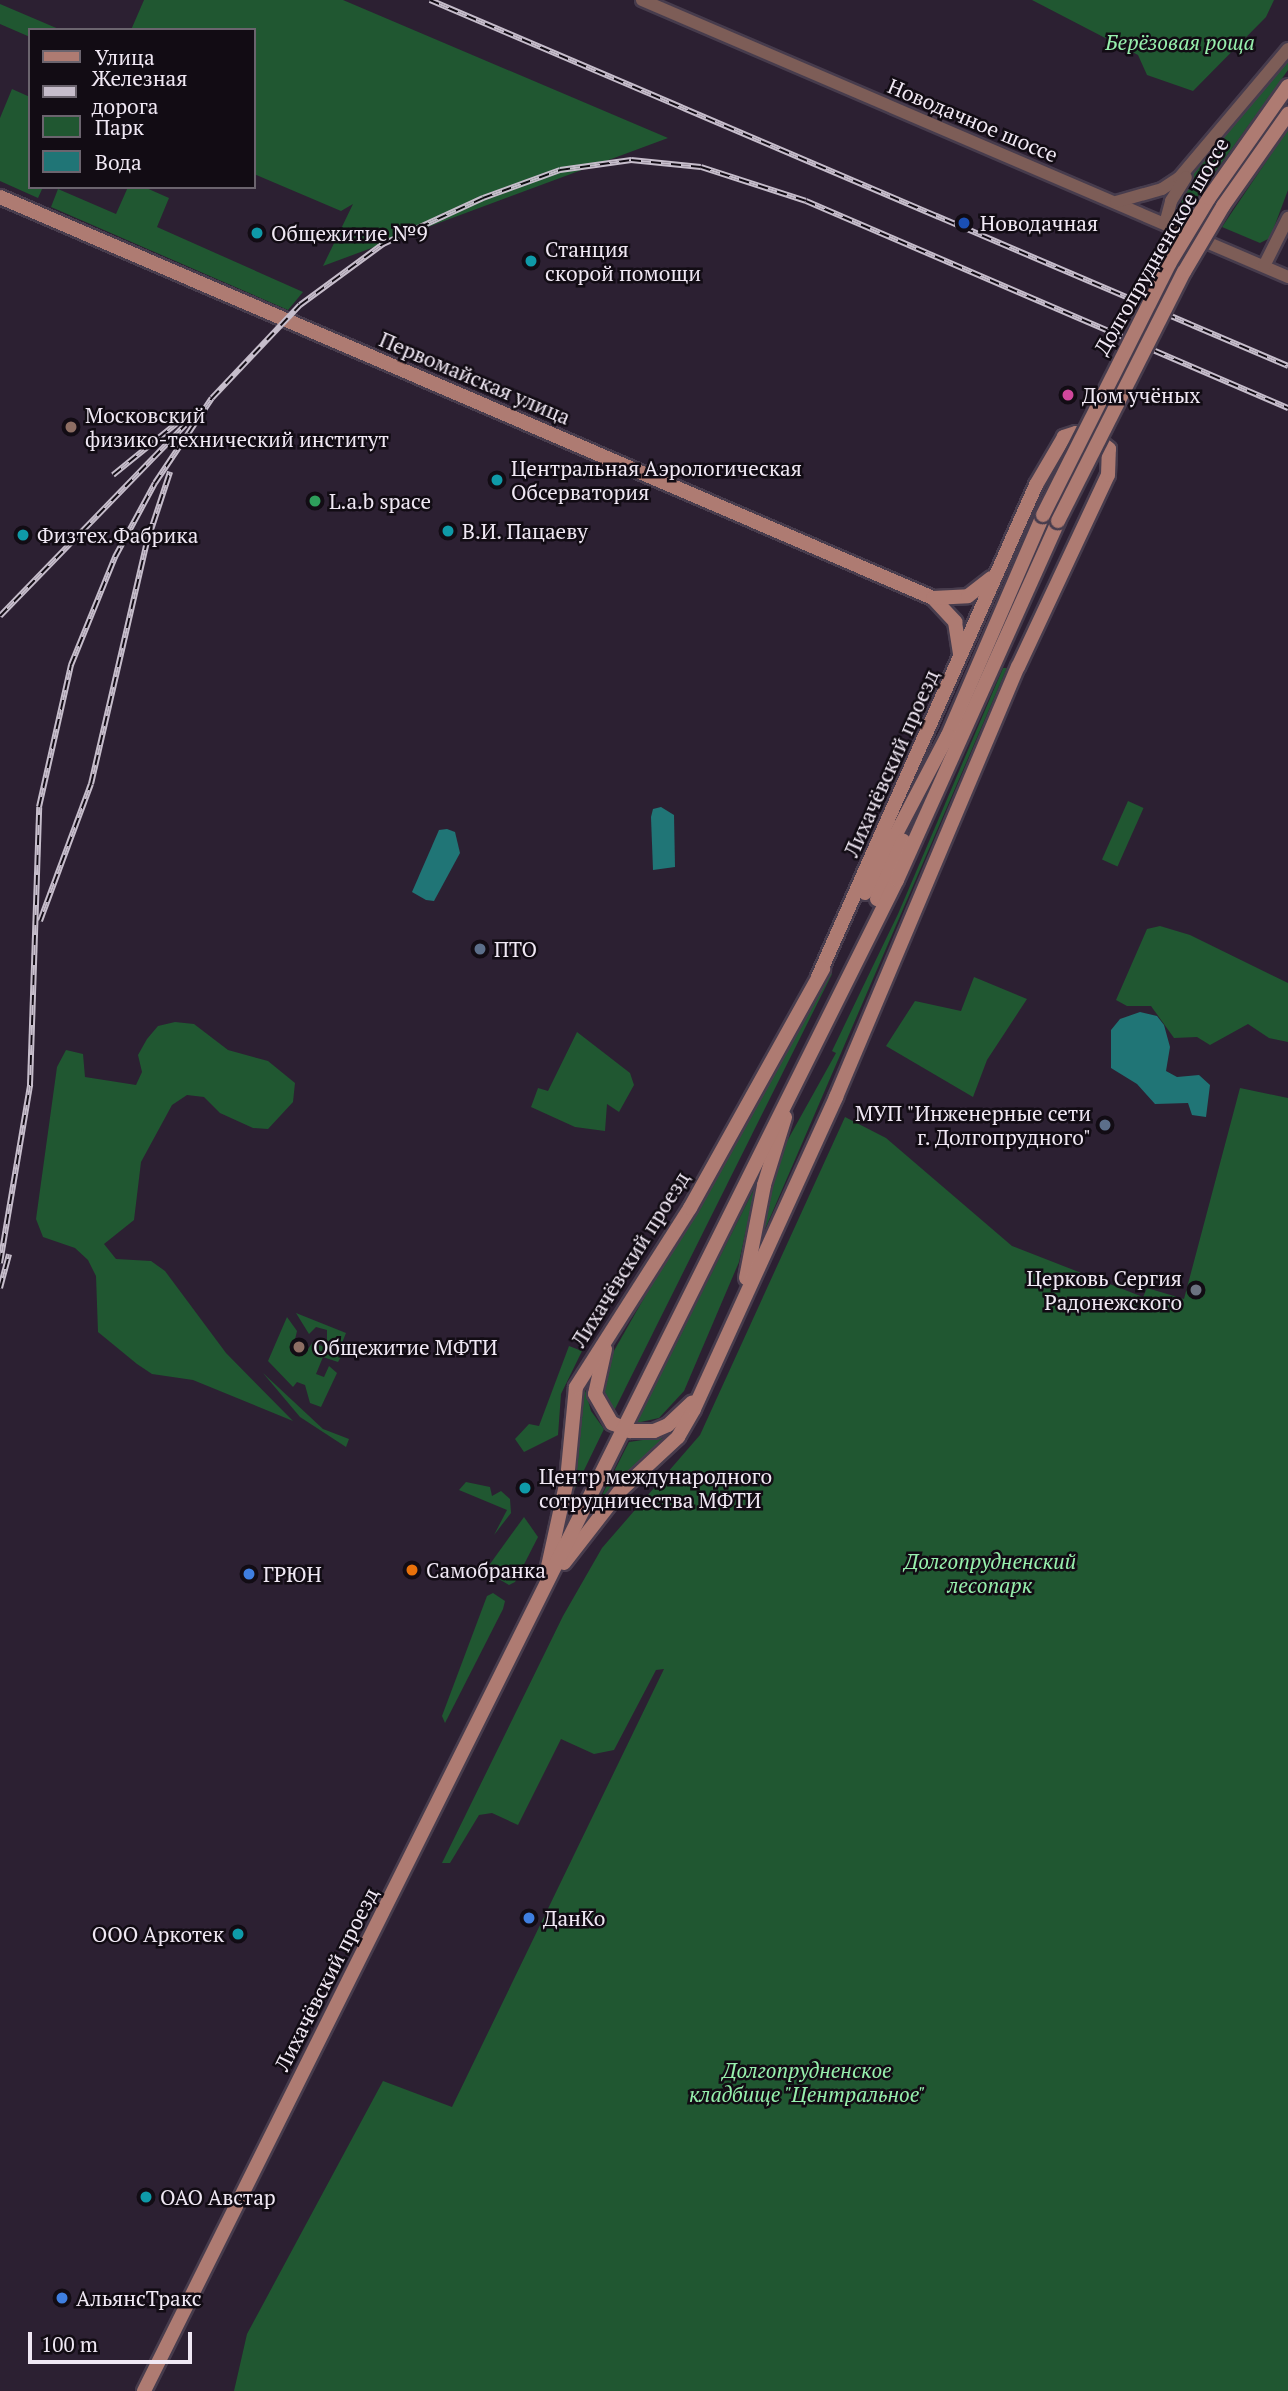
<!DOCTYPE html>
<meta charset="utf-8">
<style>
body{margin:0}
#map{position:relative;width:1288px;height:2391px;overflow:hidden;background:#2c2032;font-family:"PT Serif",serif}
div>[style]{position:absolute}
.green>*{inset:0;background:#205731;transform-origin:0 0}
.water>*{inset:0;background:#207576}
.roads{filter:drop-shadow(2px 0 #473c4d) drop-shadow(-2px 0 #473c4d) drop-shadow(0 2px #473c4d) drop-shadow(0 -2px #473c4d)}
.tertiary>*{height:12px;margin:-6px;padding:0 6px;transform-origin:6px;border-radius:6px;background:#7d5d57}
.secondary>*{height:14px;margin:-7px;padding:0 7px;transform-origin:7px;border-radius:7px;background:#ae7b72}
.rail>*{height:6px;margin-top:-3px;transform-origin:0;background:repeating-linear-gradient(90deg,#120c14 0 10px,#c6bdcb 0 20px);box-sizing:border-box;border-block:2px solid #c6bdcb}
.bridges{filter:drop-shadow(2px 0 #473c4d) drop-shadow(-2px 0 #473c4d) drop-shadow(0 2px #473c4d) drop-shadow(0 -2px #473c4d)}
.secondary-bridge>*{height:14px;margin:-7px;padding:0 7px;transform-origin:7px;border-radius:7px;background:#ae7b72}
.dots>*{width:19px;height:19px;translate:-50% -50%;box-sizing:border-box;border:4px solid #120c14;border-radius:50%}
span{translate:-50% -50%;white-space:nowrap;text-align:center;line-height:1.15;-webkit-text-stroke:5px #120c14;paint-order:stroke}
.park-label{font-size:21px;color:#97f0ad;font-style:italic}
.street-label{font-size:21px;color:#f0e8f4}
.poi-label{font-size:21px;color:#f0e8f4}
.left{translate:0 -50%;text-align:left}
.right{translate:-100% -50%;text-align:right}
.legend{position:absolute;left:28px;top:28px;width:228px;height:161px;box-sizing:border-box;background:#120c14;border:2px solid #6b646e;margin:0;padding:9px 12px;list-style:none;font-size:21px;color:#f0e8f4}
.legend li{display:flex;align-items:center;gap:14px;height:35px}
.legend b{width:35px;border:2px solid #6b646e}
.scale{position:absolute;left:28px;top:2332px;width:164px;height:32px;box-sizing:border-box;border:4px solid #f0e8f4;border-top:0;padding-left:9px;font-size:21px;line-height:24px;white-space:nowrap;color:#f0e8f4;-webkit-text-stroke:5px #120c14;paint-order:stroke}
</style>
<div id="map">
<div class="green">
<div style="clip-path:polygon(144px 0,343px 0,668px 138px,323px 266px,353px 204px,341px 211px,254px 174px,254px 30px,131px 30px)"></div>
<div style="clip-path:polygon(1032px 0,1274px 0,1266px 17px,1193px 91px,1147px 75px,1138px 55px)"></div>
<div style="clip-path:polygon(0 4px,61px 30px,30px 30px,30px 37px,0 24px)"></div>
<div style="clip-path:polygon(1288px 57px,1288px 70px,1186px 213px,1179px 210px,1185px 191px,1182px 187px)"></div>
<div style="clip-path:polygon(12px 89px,30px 97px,30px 187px,43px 187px,38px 198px,0 181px,0 118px)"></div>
<div style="clip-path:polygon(1288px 129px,1288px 190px,1270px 238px,1260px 243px,1222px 227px)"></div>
<div style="clip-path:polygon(128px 187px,144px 187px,169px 198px,157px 227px,303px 292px,288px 310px,51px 207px,58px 189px,116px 214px)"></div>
<div style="clip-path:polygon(1003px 668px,1007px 668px,760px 1241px,781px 1152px,836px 1053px,832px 1051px,898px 914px)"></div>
<div style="left:1128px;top:801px;width:17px;height:64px;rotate:24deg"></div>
<div style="clip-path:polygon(1160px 926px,1190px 935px,1288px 983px,1288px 1042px,1269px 1038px,1248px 1024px,1210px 1045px,1197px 1037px,1174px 1038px,1151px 1006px,1127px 1006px,1116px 1000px,1147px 929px)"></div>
<div style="clip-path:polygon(830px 972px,832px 974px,614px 1411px,602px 1389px,607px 1363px)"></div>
<div style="clip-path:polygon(974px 977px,1027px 999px,987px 1060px,973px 1097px,886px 1046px,915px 1001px,961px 1011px)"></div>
<div style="clip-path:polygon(175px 1022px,194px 1024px,228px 1050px,268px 1061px,295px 1083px,293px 1102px,268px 1129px,253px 1128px,220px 1113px,204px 1097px,187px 1095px,172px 1105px,141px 1162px,134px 1220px,104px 1244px,116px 1259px,151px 1261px,165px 1271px,226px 1353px,293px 1421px,193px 1380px,152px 1374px,137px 1364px,98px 1332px,96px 1276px,88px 1260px,75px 1248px,43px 1237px,36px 1219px,57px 1067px,66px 1050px,83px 1054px,85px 1077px,136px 1085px,142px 1072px,138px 1055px,147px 1039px,158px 1026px)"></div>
<div style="clip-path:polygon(577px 1032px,630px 1073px,634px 1085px,619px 1112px,607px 1104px,605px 1131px,575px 1127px,531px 1107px,538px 1088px,548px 1091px)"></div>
<div style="clip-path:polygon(1240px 1088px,1288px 1098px,1288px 2391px,234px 2391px,247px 2334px,383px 2081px,452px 2107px,664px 1669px,656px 1670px,614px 1750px,594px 1754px,561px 1739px,518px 1825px,492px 1813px,479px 1815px,450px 1863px,442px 1863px,563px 1616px,602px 1548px,700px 1435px,845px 1117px,886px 1138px,1012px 1246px,1143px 1297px,1147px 1288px,1184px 1299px)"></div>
<div style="clip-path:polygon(756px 1185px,739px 1262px,684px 1391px,659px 1418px,636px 1423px)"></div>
<div style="clip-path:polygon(296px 1313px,346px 1333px,342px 1343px,327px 1341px,327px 1330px,316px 1327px,309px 1334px)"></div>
<div style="clip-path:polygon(287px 1317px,297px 1331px,293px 1348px,305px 1353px,313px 1342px,342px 1355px,338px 1362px,323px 1357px,316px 1374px,324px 1377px,329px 1366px,337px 1373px,321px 1407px,310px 1403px,305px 1385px,297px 1382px,293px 1387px,268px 1361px)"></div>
<div style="clip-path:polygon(569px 1346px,582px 1351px,561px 1394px,558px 1435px,524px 1452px,515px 1439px,529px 1424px,539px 1426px)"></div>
<div style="clip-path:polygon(263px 1373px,323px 1429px,349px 1439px,346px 1447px,300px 1417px)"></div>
<div style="clip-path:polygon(584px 1386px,591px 1411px,604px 1429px,572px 1495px,577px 1403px)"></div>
<div style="clip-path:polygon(663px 1437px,654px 1450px,600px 1499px,629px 1442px)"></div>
<div style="clip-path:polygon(466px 1482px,490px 1487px,492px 1496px,501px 1491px,510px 1499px,511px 1513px,494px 1535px,507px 1510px,459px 1490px)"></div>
<div style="clip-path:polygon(524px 1517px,538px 1537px,515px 1582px,509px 1585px,492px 1575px,490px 1564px)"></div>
<div style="clip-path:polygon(493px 1593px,505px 1601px,503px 1609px,445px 1723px,442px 1716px,487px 1596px)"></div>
</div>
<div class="water">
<div style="clip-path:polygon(661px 807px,674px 815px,675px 867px,653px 870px,651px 817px,653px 809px)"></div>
<div style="clip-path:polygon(447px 829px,455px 832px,460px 853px,434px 901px,426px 900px,412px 892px,439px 830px)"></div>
<div style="clip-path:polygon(1140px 1012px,1157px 1016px,1164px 1025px,1170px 1047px,1166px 1071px,1177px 1077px,1199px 1075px,1210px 1085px,1206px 1117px,1192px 1115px,1188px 1103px,1155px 1104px,1137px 1084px,1111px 1068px,1111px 1030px,1120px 1019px)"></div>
</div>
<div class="roads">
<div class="tertiary">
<div style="left:642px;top:0;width:703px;rotate:23.21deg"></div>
<div style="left:1116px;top:202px;width:48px;rotate:-15.8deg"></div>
<div style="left:1162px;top:189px;width:20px;rotate:-33deg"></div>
<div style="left:1179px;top:178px;width:169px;rotate:-49.8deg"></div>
<div style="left:1165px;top:224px;width:24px;rotate:-75deg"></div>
<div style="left:1171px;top:201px;width:28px;rotate:-58deg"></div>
<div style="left:1264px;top:266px;width:54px;rotate:-63.4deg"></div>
</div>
<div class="secondary">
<div style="left:0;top:197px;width:1016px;rotate:23.26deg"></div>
<div style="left:933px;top:598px;width:33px;rotate:47deg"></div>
<div style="left:955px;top:622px;width:31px;rotate:81deg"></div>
<div style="left:933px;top:598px;width:35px;rotate:-3deg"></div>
<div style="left:968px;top:596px;width:29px;rotate:-38deg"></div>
<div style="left:945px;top:742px;width:247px;rotate:-66.6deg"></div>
<div style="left:865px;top:893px;width:178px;rotate:-62.3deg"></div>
<div style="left:877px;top:899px;width:64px;rotate:-65.9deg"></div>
<div style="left:746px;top:1278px;width:95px;rotate:-79deg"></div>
<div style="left:764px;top:1185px;width:71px;rotate:-72.8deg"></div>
<div style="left:605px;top:1349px;width:46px;rotate:102.5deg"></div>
<div style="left:595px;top:1394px;width:34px;rotate:60deg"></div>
<div style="left:612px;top:1423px;width:20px;rotate:24deg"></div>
<div style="left:630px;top:1431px;width:24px"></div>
<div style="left:654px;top:1431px;width:15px;rotate:-23deg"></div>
<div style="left:668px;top:1425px;width:33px;rotate:-43deg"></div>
<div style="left:564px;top:1563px;width:90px;rotate:-52.2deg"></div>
<div style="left:619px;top:1492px;width:81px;rotate:-43deg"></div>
<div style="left:678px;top:1437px;width:32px;rotate:-60deg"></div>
<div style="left:694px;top:1409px;width:343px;rotate:-65.5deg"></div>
<div style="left:836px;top:1097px;width:467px;rotate:-67.1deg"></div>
<div style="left:1018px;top:667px;width:212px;rotate:-64.9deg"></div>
<div style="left:1108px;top:475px;width:26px;rotate:-88deg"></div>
<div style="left:1109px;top:449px;width:19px;rotate:-141deg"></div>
<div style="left:1094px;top:437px;width:18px;rotate:-167deg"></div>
<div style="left:1076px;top:433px;width:13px;rotate:162deg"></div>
<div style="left:1064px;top:437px;width:56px;rotate:120.3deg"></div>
<div style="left:1036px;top:485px;width:538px;rotate:113.9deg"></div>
<div style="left:547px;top:1571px;width:93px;rotate:-77.6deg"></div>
<div style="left:567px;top:1480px;width:93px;rotate:-84.5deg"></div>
<div style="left:576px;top:1387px;width:212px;rotate:-57.5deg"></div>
<div style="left:690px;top:1208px;width:274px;rotate:-60.9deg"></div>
<div style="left:144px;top:2391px;width:1688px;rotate:-63.51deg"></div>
<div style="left:897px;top:880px;width:393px;rotate:-65.8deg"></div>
</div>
</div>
<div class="rail">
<div style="left:430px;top:0;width:933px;rotate:23.1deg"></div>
<div style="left:113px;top:475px;width:89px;rotate:-39.1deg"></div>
<div style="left:0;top:616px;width:266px;rotate:-45.9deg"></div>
<div style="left:40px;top:921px;width:146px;rotate:-69.6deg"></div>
<div style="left:91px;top:784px;width:248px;rotate:-77deg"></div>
<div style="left:147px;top:542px;width:74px;rotate:-71.8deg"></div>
<div style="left:0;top:1263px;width:181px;rotate:-80.4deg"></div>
<div style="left:30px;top:1085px;width:278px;rotate:-88.1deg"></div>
<div style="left:39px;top:807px;width:146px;rotate:-77.3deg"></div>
<div style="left:71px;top:665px;width:117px;rotate:-67.8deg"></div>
<div style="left:115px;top:557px;width:84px;rotate:-61.6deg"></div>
<div style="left:155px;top:483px;width:102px;rotate:-56.2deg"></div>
<div style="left:212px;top:398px;width:128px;rotate:-46.6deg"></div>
<div style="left:300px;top:305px;width:103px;rotate:-36.3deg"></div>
<div style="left:383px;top:244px;width:110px;rotate:-24.7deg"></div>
<div style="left:483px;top:198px;width:82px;rotate:-20deg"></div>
<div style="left:560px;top:170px;width:72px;rotate:-8deg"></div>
<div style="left:631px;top:160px;width:70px;rotate:5.7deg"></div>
<div style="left:701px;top:167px;width:110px;rotate:17.9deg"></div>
<div style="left:806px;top:201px;width:525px;rotate:23.24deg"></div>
<div style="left:0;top:1288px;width:35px;rotate:-75deg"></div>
</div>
<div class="bridges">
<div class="secondary-bridge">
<div style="left:1043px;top:515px;width:281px;rotate:-63.3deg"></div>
<div style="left:1169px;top:264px;width:77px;rotate:-58.8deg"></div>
<div style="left:1209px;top:198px;width:137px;rotate:-54.8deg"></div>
<div style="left:1058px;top:521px;width:279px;rotate:-63.2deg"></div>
<div style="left:1184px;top:272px;width:77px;rotate:-59.4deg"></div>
<div style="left:1223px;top:206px;width:113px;rotate:-54.8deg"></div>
</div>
</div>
<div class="dots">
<div style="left:964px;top:223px;background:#1a4fb4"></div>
<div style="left:257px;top:233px;background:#0f9aa8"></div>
<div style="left:531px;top:261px;background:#0f9aa8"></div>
<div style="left:1068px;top:395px;background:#d1479c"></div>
<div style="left:71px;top:427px;background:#8d6e63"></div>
<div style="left:497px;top:480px;background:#0f9aa8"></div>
<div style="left:315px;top:501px;background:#2e9e5b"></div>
<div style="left:448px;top:531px;background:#0f9aa8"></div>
<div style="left:23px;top:535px;background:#0f9aa8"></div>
<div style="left:480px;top:949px;background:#5c6f8a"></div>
<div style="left:1105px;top:1125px;background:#5c6f8a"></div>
<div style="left:1196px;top:1290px;background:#6b7280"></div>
<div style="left:299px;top:1347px;background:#8d6e63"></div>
<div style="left:525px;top:1488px;background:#0f9aa8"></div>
<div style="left:412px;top:1570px;background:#e8710a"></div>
<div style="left:249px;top:1574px;background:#3f7fe0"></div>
<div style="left:529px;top:1918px;background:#3f7fe0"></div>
<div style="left:238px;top:1934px;background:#0f9aa8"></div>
<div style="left:146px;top:2197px;background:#0f9aa8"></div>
<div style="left:62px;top:2298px;background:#3f7fe0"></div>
</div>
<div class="park-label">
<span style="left:1180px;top:42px">Берёзовая роща</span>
<span style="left:990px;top:1573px">Долгопрудненский<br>лесопарк</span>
<span style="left:807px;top:2082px">Долгопрудненское<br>кладбище "Центральное"</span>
</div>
<div class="street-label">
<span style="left:973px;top:120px;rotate:23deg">Новодачное шоссе</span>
<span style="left:1161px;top:246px;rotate:-60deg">Долгопрудненское шоссе</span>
<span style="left:475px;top:378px;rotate:23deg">Первомайская улица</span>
<span style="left:891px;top:763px;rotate:-66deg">Лихачёвский проезд</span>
<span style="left:630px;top:1259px;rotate:-58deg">Лихачёвский проезд</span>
<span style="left:326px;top:1979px;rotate:-63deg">Лихачёвский проезд</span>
</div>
<div class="poi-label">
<span class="left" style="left:980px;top:223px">Новодачная</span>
<span class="left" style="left:271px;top:233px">Общежитие №9</span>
<span class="left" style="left:545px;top:261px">Станция<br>скорой помощи</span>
<span class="left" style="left:1082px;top:395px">Дом учёных</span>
<span class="left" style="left:85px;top:427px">Московский<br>физико-технический институт</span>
<span class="left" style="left:511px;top:480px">Центральная Аэрологическая<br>Обсерватория</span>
<span class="left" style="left:329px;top:501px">L.a.b space</span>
<span class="left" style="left:462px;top:531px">В.И. Пацаеву</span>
<span class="left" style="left:37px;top:535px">Физтех.Фабрика</span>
<span class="left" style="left:494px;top:949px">ПТО</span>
<span class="right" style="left:1091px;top:1125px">МУП "Инженерные сети<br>г. Долгопрудного"</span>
<span class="right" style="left:1182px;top:1290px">Церковь Сергия<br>Радонежского</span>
<span class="left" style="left:313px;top:1347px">Общежитие МФТИ</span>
<span class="left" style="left:539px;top:1488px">Центр международного<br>сотрудничества МФТИ</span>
<span class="left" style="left:426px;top:1570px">Самобранка</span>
<span class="left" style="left:263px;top:1574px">ГРЮН</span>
<span class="left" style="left:543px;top:1918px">ДанКо</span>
<span class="right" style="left:224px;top:1934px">ООО Аркотек</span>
<span class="left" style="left:160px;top:2197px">ОАО Австар</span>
<span class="left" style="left:76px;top:2298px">АльянсТракс</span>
</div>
<ul class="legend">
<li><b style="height:9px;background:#ae7b72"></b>Улица</li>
<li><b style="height:9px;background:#c6bdcb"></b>Железная дорога</li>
<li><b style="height:19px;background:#205731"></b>Парк</li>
<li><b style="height:19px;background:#207576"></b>Вода</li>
</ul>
<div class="scale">100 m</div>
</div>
